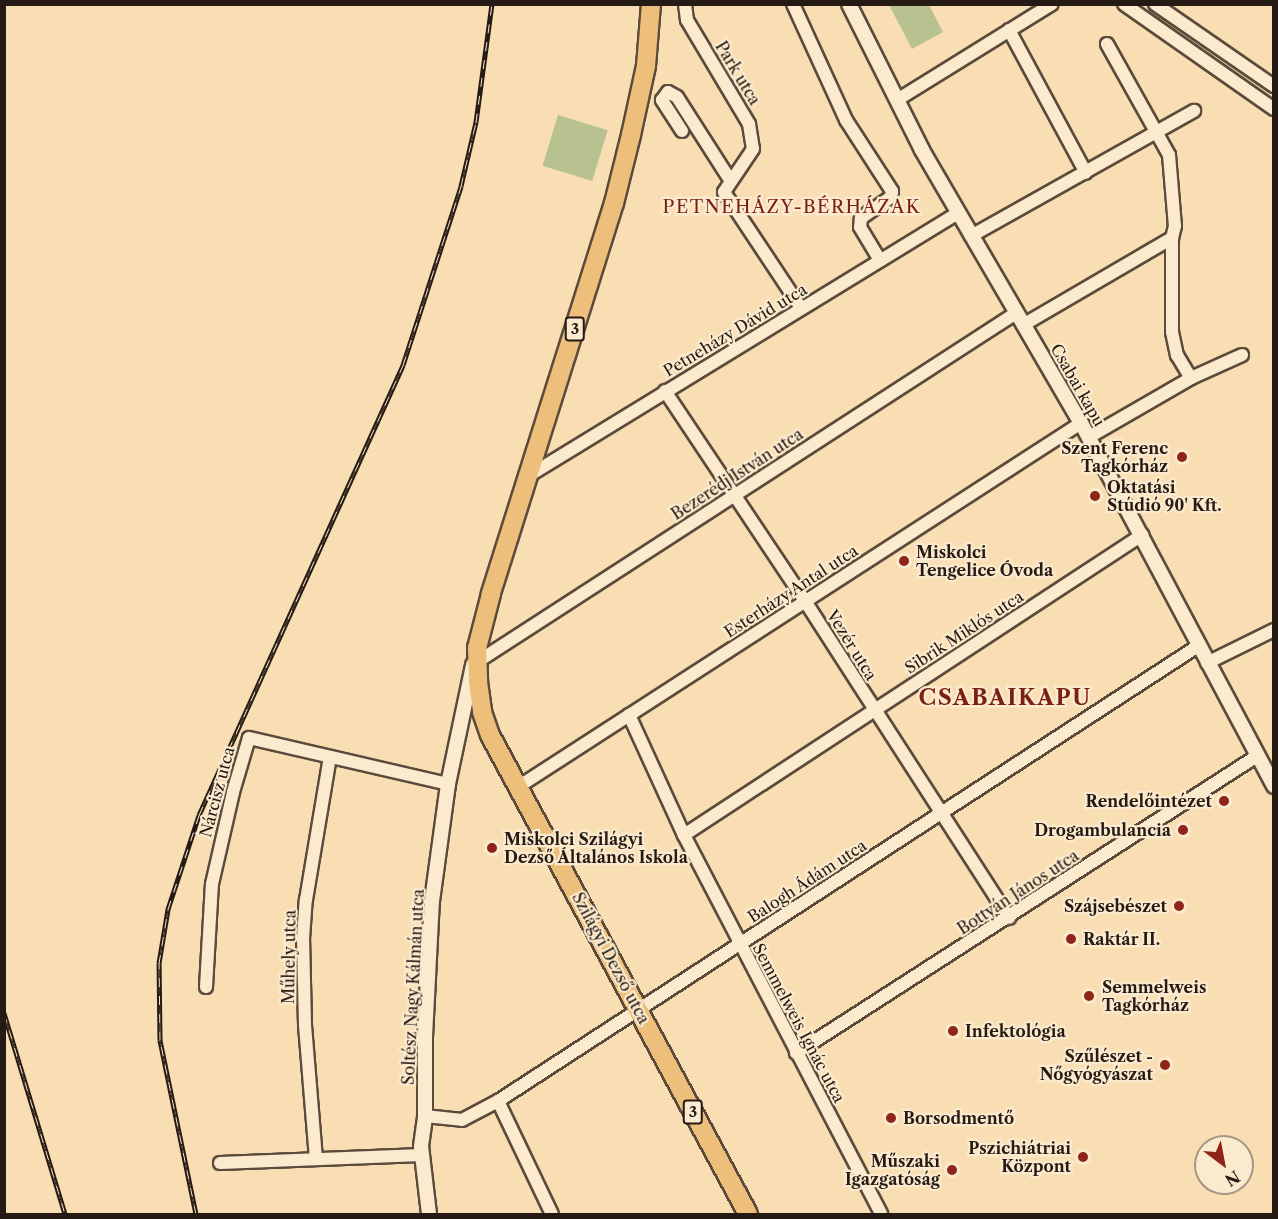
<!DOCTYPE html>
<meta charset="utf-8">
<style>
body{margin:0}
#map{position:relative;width:1278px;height:1219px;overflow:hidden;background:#fadeb3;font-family:"Libre Caslon Text",serif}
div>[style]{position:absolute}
.green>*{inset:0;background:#b8c291;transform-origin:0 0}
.roads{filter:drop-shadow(2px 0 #5a4b3c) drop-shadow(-2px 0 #5a4b3c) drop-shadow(0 2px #5a4b3c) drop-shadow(0 -2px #5a4b3c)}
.minor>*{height:12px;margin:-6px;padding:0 6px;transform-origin:6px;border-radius:6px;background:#fceace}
.tertiary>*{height:14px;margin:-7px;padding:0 7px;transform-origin:7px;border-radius:7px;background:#fceace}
.primary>*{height:18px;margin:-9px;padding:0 9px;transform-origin:9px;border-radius:9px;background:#edbf7a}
.rail>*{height:5px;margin-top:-2.5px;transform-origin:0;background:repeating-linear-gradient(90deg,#fceace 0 9px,#251a14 0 18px);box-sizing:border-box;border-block:2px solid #251a14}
.dots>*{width:16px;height:16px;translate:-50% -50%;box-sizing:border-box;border:3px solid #fceace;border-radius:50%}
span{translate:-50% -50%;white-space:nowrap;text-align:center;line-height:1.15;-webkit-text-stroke:4.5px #fceace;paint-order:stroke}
.shield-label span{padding:2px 4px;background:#fceace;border:2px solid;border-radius:4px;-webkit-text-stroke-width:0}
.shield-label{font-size:15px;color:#251a14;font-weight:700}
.street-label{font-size:16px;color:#251a14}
.poi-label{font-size:16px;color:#251a14;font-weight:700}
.right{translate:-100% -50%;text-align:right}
.left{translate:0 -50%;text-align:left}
.neighbourhood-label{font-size:18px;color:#7a1f14;letter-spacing:1.5px}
.district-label{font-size:22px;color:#7a1f14;font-weight:700;letter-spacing:1.5px}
.frame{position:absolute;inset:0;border:6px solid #251a14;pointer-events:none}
.north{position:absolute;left:1194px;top:1135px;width:60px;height:60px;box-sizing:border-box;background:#fceace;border:2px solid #a69784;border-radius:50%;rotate:148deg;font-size:16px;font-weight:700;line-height:24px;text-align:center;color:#251a14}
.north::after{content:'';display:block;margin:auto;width:21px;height:27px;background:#8f2418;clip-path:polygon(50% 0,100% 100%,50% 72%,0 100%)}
</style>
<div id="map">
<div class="green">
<div style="clip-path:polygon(889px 5px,929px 5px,943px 32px,912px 49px)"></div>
<div style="left:558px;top:115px;width:52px;height:53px;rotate:17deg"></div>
</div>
<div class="roads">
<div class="minor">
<div style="left:685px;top:4px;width:16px;rotate:83deg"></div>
<div style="left:687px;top:20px;width:121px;rotate:59.2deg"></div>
<div style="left:749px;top:124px;width:25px;rotate:81deg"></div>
<div style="left:753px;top:149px;width:52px;rotate:124deg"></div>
<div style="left:724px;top:192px;width:139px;rotate:56.4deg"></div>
<div style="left:793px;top:4px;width:128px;rotate:65.4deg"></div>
<div style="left:846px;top:120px;width:85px;rotate:57.1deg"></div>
<div style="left:892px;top:191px;width:6px;rotate:99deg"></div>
<div style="left:891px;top:197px;width:37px;rotate:145deg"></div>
<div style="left:861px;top:218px;width:9px;rotate:96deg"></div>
<div style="left:860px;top:227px;width:39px;rotate:59deg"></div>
<div style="left:1124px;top:4px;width:183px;rotate:35deg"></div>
<div style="left:1155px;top:4px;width:145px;rotate:34.6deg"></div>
<div style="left:1009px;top:30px;width:162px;rotate:61.7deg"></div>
<div style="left:1107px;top:44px;width:127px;rotate:60.8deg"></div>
<div style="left:1169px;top:155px;width:71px;rotate:85.2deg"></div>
<div style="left:1175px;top:226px;width:12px;rotate:104deg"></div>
<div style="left:1172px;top:238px;width:94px;rotate:90deg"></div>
<div style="left:1172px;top:332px;width:24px;rotate:78deg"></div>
<div style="left:1177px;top:355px;width:27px;rotate:59deg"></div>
<div style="left:897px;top:100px;width:182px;rotate:-31.8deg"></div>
<div style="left:682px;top:131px;width:37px;rotate:-123deg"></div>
<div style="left:662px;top:100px;width:10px;rotate:-53deg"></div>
<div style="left:668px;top:92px;width:10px;rotate:29deg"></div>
<div style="left:677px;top:97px;width:98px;rotate:57.4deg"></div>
<div style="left:971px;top:236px;width:256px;rotate:-29.3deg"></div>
<div style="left:1023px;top:325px;width:173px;rotate:-30.3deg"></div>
<div style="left:665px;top:391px;width:252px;rotate:56.3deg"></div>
<div style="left:805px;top:601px;width:377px;rotate:57.2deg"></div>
<div style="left:1089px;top:437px;width:118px;rotate:-30deg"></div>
<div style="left:1191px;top:378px;width:56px;rotate:-24.3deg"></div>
<div style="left:530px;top:475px;width:502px;rotate:-31.47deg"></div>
<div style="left:477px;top:662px;width:642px;rotate:-32.92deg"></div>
<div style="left:1207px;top:663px;width:75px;rotate:-26.2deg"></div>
<div style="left:629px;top:715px;width:132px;rotate:65.4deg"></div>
<div style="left:684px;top:835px;width:427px;rotate:62.5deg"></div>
<div style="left:518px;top:787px;width:670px;rotate:-32.88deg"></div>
<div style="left:684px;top:835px;width:548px;rotate:-33.23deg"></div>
<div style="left:206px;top:987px;width:103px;rotate:-86.7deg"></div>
<div style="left:212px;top:884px;width:94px;rotate:-77.1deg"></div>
<div style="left:233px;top:792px;width:56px;rotate:-73.5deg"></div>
<div style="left:249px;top:738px;width:204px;rotate:13deg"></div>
<div style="left:796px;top:1053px;width:548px;rotate:-32.79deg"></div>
<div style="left:498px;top:1101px;width:125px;rotate:64.5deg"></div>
<div style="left:425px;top:1116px;width:37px;rotate:6deg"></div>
<div style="left:462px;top:1120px;width:41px;rotate:-27.8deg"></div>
<div style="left:498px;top:1101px;width:835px;rotate:-33.02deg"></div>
<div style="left:316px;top:1159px;width:134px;rotate:-94.7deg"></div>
<div style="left:305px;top:1025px;width:86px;rotate:-91.3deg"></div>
<div style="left:303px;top:939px;width:39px;rotate:-86deg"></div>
<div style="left:306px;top:900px;width:145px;rotate:-80.5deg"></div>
<div style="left:220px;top:1163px;width:202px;rotate:-2.3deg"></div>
</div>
<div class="tertiary">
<div style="left:849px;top:4px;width:163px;rotate:63.4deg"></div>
<div style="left:922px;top:150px;width:316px;rotate:59.8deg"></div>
<div style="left:1081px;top:423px;width:411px;rotate:62deg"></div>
<div style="left:429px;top:1214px;width:68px;rotate:-96.7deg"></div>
<div style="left:421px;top:1146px;width:30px;rotate:-82deg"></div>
<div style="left:425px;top:1116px;width:79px;rotate:-90deg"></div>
<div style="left:425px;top:1037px;width:136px;rotate:-87.1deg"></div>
<div style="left:432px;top:901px;width:118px;rotate:-82.2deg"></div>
<div style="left:448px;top:784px;width:122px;rotate:-78.1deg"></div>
</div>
<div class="primary">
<div style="left:651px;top:4px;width:62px;rotate:94.6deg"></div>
<div style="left:646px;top:66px;width:71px;rotate:102.3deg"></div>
<div style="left:631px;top:135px;width:70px;rotate:104deg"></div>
<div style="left:614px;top:203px;width:410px;rotate:107.5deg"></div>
<div style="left:491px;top:594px;width:56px;rotate:104.5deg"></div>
<div style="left:477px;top:648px;width:34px;rotate:88deg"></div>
<div style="left:478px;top:682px;width:30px;rotate:82deg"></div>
<div style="left:482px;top:712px;width:24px;rotate:71deg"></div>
<div style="left:490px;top:735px;width:544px;rotate:61.69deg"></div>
</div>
</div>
<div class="rail">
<div style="left:4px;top:1013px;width:210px;rotate:73.1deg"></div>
<div style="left:196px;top:1214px;width:178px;rotate:-101.7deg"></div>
<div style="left:160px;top:1040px;width:77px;rotate:-90.7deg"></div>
<div style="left:159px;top:963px;width:55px;rotate:-80.5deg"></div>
<div style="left:168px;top:909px;width:99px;rotate:-71.7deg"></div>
<div style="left:199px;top:815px;width:494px;rotate:-65.6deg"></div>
<div style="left:403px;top:365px;width:188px;rotate:-72deg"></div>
<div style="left:461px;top:186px;width:66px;rotate:-76.8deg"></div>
<div style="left:476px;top:122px;width:119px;rotate:-82.3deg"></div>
</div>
<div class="dots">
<div style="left:1182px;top:457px;background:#8f2418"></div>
<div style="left:1095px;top:496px;background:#8f2418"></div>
<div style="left:904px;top:561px;background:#8f2418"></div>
<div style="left:1224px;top:801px;background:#8f2418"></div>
<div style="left:1183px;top:830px;background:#8f2418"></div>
<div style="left:492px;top:848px;background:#8f2418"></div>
<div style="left:1179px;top:906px;background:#8f2418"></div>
<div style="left:1071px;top:939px;background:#8f2418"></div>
<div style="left:1089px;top:996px;background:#8f2418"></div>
<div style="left:953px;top:1031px;background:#8f2418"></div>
<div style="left:1165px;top:1065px;background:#8f2418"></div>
<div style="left:891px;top:1118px;background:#8f2418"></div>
<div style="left:1083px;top:1157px;background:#8f2418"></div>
<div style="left:952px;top:1170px;background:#8f2418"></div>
</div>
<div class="shield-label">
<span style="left:575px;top:329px">3</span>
<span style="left:693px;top:1112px">3</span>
</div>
<div class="street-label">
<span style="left:738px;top:73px;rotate:59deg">Park utca</span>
<span style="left:735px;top:330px;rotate:-31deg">Petneházy Dávid utca</span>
<span style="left:1078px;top:385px;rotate:60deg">Csabai kapu</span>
<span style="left:737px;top:474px;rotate:-33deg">Bezerédj István utca</span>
<span style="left:791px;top:591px;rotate:-33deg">Esterházy Antal utca</span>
<span style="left:964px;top:632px;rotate:-33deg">Sibrik Miklós utca</span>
<span style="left:852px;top:645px;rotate:58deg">Vezér utca</span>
<span style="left:217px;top:792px;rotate:-75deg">Nárcisz utca</span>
<span style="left:807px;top:881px;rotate:-33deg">Balogh Ádám utca</span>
<span style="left:1018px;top:892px;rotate:-33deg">Bottyán János utca</span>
<span style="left:289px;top:957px;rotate:-89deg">Műhely utca</span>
<span style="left:611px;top:958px;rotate:62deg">Szilágyi Dezső utca</span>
<span style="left:413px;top:987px;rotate:-87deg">Soltész Nagy Kálmán utca</span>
<span style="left:799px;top:1023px;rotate:62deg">Semmelweis Ignác utca</span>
</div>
<div class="poi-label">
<span class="right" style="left:1168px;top:457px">Szent Ferenc<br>Tagkórház</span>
<span class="left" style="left:1107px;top:496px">Oktatási<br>Stúdió 90' Kft.</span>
<span class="left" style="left:916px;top:561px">Miskolci<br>Tengelice Óvoda</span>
<span class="right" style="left:1212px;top:801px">Rendelőintézet</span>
<span class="right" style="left:1171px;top:830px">Drogambulancia</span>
<span class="left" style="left:504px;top:848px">Miskolci Szilágyi<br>Dezső Általános Iskola</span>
<span class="right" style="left:1167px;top:906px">Szájsebészet</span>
<span class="left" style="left:1083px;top:939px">Raktár II.</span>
<span class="left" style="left:1102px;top:996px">Semmelweis<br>Tagkórház</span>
<span class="left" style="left:965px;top:1031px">Infektológia</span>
<span class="right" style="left:1153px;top:1065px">Szűlészet -<br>Nőgyógyászat</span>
<span class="left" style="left:903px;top:1118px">Borsodmentő</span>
<span class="right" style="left:1071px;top:1157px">Pszichiátriai<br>Központ</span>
<span class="right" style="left:940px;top:1170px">Műszaki<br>Igazgatóság</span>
</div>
<div class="neighbourhood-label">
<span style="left:792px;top:207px">PETNEHÁZY-BÉRHÁZAK</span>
</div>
<div class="district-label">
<span style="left:1005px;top:698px">CSABAIKAPU</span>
</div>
<div class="frame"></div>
<div class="north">N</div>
</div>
